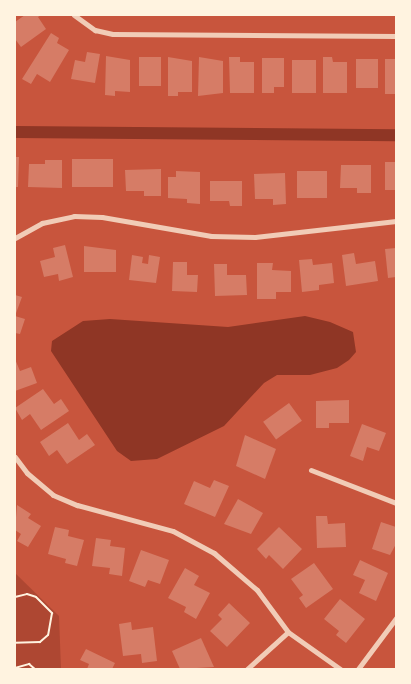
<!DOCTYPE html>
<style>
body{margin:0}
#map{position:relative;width:411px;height:684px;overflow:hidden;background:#c8553d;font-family:Montserrat,sans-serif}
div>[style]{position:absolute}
.green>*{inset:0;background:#ae4732}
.water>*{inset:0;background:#8f3625}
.canal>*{height:12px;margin:-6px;padding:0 6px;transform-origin:6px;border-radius:6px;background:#8f3625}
.building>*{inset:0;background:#d67c66;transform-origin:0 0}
.path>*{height:2px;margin:-1px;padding:0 1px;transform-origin:1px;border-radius:1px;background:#fff3e0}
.minor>*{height:5px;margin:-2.5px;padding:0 2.5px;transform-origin:2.5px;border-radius:2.5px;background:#f1ccb7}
span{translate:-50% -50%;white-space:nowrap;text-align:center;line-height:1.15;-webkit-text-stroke:4.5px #fff3e0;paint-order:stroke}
.frame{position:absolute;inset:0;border:16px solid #fff3e0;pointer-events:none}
</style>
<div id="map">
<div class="green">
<div style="clip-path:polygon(15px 573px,59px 616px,61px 669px,15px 669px)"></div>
</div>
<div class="water">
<div style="clip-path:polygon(305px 316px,330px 322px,353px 332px,356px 352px,349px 360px,337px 368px,310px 375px,277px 375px,264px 383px,224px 426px,157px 459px,131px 461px,117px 451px,51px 351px,52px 341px,83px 321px,110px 319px,228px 327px)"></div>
</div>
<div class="canal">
<div style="left:15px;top:132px;width:381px;rotate:0.5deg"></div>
</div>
<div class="building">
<div style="clip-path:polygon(25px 15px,41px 15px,38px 17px,46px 29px,21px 47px,15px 39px,15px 22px)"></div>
<div style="clip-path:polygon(51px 33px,59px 38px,57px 43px,69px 50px,50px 82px,37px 74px,31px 84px,22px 79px)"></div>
<div style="clip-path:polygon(87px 52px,100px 54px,95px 83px,71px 79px,75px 60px,85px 62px)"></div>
<div style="clip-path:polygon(106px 56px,130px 60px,130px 92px,115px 91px,115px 96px,105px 95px)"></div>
<div style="left:139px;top:57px;width:22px;height:29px"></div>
<div style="clip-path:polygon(168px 57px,192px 61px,192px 92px,178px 92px,178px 96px,168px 96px)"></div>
<div style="clip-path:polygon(199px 57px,223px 61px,223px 93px,198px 96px)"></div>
<div style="clip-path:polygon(229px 57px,240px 57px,240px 62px,254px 62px,254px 93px,230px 93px)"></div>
<div style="clip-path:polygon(323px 57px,332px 57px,333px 62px,347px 62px,347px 93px,323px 93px)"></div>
<div style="clip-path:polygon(262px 58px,284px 58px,284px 87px,274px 87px,274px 93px,262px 93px)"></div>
<div style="left:356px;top:59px;width:22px;height:29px"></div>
<div style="clip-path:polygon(385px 59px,395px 59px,396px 63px,396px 94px,385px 94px)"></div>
<div style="left:292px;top:60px;width:24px;height:33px"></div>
<div style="clip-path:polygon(15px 157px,19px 157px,18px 187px,15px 187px)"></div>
<div style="left:72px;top:159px;width:41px;height:28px"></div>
<div style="clip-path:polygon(45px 160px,62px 160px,62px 188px,28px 187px,29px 164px,45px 164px)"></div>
<div style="left:396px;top:162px;width:28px;height:11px;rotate:90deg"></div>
<div style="clip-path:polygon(341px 165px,371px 165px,371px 193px,357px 193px,357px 188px,340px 188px)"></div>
<div style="clip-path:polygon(161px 169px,161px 196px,144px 196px,144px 191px,126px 191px,125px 170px)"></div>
<div style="clip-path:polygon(176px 171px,200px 172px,200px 204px,187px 203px,187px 199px,168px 198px,168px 177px,176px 177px)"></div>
<div style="left:297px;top:171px;width:30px;height:27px"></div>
<div style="clip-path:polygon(285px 173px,286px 204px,273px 205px,273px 199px,255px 199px,254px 174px)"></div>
<div style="clip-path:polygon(210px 181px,242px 181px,242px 206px,230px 206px,229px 201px,210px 201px)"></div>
<div style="clip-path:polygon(65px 245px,73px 277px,59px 281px,58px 274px,44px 277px,40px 261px,55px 257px,53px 248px)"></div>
<div style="clip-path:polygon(84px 246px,116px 250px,116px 272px,84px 272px)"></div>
<div style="clip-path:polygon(396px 248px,396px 277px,388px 278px,385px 249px)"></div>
<div style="clip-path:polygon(354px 253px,356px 264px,375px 261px,378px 281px,346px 286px,342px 255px)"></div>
<div style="clip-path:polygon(132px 255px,143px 257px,142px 263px,148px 264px,149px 255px,160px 257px,156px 283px,129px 280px)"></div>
<div style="clip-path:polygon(312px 259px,313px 265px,332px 263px,334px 283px,319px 285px,319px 290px,302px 292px,299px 260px)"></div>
<div style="clip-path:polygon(173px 262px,187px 262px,187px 275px,198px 275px,197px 292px,172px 291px)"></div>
<div style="clip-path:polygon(257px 263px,273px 263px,272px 270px,291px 271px,291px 292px,276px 292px,276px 299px,257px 299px)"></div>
<div style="clip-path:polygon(214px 264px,227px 264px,227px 275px,246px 275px,247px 295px,215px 296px)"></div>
<div style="clip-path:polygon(15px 295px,22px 297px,15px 316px,25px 319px,20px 334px,15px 333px)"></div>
<div style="clip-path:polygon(15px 359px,20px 371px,31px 367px,37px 383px,15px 391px)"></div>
<div style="clip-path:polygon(43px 389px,54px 404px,61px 399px,69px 411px,41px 430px,30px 414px,22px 420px,15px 408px)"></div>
<div style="clip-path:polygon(349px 400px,349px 423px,329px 423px,329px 428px,316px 428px,316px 401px)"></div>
<div style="left:289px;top:403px;width:22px;height:32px;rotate:54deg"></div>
<div style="clip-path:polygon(68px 423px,79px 440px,87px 434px,95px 445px,67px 464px,57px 450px,49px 456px,40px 442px)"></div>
<div style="clip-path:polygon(362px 424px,386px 433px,379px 451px,367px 447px,363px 461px,350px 456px)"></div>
<div style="clip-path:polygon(245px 435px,276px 449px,265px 479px,236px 466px)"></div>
<div style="clip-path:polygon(214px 480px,229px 486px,215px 517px,184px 504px,194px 481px,210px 488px)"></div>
<div style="clip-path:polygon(238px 499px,263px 513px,251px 534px,224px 524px)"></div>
<div style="clip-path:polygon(17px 505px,31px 514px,28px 518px,41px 526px,28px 547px,17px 541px,21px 534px,15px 530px)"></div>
<div style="clip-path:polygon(316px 516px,327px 516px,328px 524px,345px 523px,346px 547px,317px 548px)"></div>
<div style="clip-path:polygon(381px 522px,396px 527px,396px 544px,390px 555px,372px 549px)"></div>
<div style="clip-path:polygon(55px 527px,69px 530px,68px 536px,84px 540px,77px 566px,65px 563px,66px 559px,48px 554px)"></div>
<div style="clip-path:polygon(279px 527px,302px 549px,283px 569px,269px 555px,266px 559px,257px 549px)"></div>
<div style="clip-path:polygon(96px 538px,111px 540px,110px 546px,125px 548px,122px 576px,109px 574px,110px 568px,92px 566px)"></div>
<div style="clip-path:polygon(141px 550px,169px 560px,160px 584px,148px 580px,145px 587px,129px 581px)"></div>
<div style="clip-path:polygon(360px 560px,388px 573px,376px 601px,359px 593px,365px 580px,353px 575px)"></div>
<div style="clip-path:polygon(314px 563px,333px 589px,306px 608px,299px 598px,303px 595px,291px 579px)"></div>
<div style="clip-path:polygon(185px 568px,199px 576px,194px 585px,210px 593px,196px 619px,184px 612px,186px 607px,168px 598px)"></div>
<div style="clip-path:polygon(340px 599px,365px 619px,346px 643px,336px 635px,339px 631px,324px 619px)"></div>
<div style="clip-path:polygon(229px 603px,250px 623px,227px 647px,210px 631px,222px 619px,218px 615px)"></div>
<div style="clip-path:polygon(131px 622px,132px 630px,153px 627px,157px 661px,142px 663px,141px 654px,123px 656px,119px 624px)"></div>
<div style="clip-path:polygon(201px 638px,214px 667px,180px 669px,172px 651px)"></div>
<div style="clip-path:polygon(86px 649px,115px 663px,112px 669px,87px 669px,89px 664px,80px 660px)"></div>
</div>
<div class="path">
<div style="left:15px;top:597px;width:12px;rotate:-14deg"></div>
<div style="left:27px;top:594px;width:9px;rotate:18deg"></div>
<div style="left:36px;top:597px;width:23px;rotate:45deg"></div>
<div style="left:52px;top:613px;width:22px;rotate:100deg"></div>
<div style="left:48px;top:635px;width:11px;rotate:139deg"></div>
<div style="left:40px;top:642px;width:25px;rotate:178deg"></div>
<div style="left:15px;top:668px;width:15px;rotate:-16deg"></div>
<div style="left:29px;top:664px;width:8px;rotate:40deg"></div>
</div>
<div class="minor">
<div style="left:74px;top:15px;width:26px;rotate:36deg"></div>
<div style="left:95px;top:30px;width:18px;rotate:13deg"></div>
<div style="left:113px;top:34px;width:283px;rotate:0.4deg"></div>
<div style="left:15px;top:238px;width:31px;rotate:-29deg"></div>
<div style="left:42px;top:223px;width:33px;rotate:-12deg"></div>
<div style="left:74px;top:216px;width:28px;rotate:2deg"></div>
<div style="left:102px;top:217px;width:111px;rotate:9.9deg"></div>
<div style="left:211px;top:236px;width:44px;rotate:1.3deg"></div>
<div style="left:255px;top:237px;width:142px;rotate:-6.5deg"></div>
<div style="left:15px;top:457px;width:20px;rotate:53deg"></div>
<div style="left:27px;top:473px;width:34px;rotate:40deg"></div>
<div style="left:53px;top:495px;width:26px;rotate:23deg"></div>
<div style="left:77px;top:505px;width:99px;rotate:15.2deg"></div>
<div style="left:173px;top:531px;width:47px;rotate:28.2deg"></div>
<div style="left:214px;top:553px;width:57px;rotate:40.7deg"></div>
<div style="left:257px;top:590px;width:52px;rotate:53.6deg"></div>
<div style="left:288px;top:632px;width:64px;rotate:35.4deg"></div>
<div style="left:311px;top:470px;width:91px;rotate:21.2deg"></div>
<div style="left:247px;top:669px;width:55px;rotate:-42.1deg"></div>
<div style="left:358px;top:669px;width:64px;rotate:-53.3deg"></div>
</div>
<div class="frame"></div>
</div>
